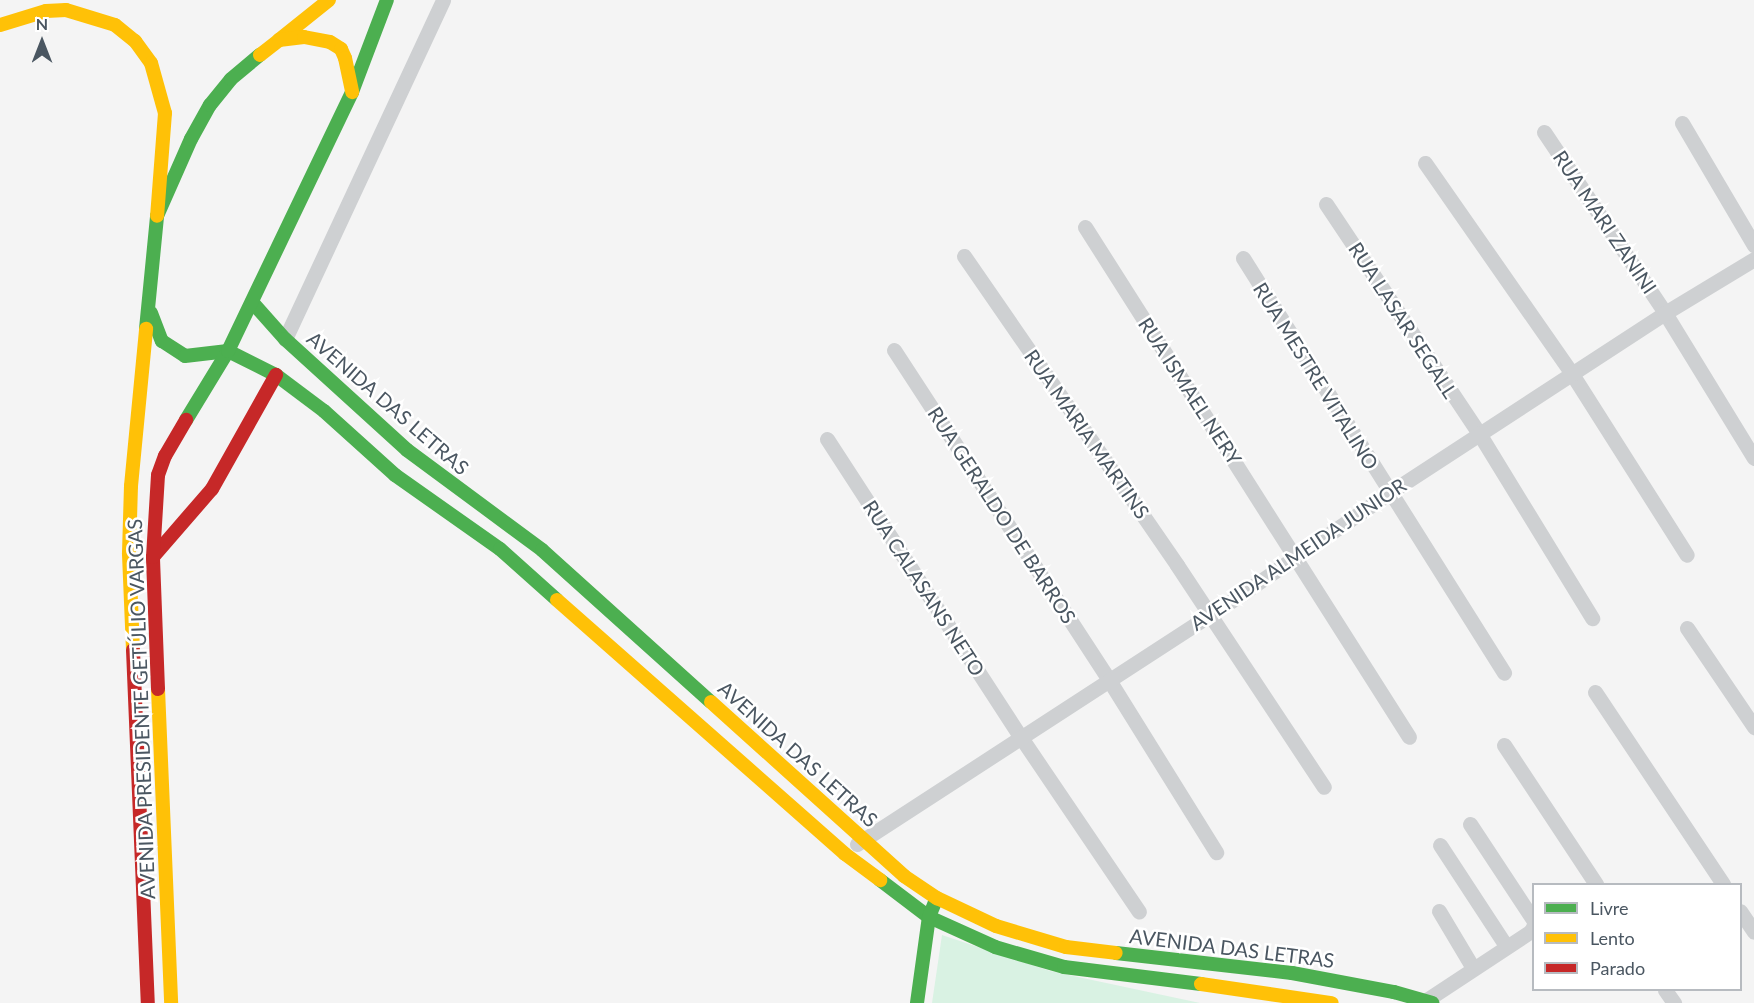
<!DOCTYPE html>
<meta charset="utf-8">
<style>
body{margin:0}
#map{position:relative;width:1754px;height:1003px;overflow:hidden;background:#f4f4f4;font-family:Lato,sans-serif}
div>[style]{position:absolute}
.green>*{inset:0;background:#d9f2e3}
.street>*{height:15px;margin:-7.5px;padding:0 7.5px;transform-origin:7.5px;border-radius:7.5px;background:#ced0d2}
.fast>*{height:14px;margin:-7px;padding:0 7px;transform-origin:7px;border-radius:7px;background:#4caf50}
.slow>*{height:14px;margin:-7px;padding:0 7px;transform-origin:7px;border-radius:7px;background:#ffc107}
.jam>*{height:14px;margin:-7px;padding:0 7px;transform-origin:7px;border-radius:7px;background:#c62828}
span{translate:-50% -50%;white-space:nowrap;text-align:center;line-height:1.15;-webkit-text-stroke:5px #fff;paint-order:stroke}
.street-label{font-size:20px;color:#4a5661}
.legend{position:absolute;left:1532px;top:883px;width:210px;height:108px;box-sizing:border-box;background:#fff;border:2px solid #b7bbc0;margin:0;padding:8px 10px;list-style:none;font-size:18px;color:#4a5661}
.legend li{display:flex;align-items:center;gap:12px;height:30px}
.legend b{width:30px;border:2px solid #b7bbc0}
.north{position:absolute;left:12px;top:12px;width:60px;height:60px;-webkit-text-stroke:4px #fff;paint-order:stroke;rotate:0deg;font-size:16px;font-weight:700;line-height:24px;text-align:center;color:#4a5661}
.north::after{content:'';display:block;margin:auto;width:21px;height:27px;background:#4a5661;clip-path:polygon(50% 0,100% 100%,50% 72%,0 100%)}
</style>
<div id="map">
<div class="green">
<div style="clip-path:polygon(942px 935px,1050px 971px,1200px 1003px,932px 1003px)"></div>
</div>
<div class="street">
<div style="left:1682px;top:123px;width:142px;rotate:59.5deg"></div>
<div style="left:1544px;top:132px;width:218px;rotate:56.2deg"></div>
<div style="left:1665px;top:313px;width:170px;rotate:58.5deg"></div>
<div style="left:1425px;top:163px;width:257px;rotate:55.1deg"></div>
<div style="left:1572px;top:374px;width:214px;rotate:57.6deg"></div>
<div style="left:1326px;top:204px;width:278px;rotate:56.3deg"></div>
<div style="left:1480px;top:435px;width:215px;rotate:58.5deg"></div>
<div style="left:1085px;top:227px;width:604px;rotate:57.57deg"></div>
<div style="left:964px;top:256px;width:375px;rotate:55.4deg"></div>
<div style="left:1177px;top:565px;width:266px;rotate:56.5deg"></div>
<div style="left:1243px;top:258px;width:490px;rotate:57.8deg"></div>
<div style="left:285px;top:339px;width:374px;rotate:-65deg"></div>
<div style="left:894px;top:350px;width:394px;rotate:56.9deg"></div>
<div style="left:1109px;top:680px;width:203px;rotate:58.1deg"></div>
<div style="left:827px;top:439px;width:354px;rotate:57deg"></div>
<div style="left:1020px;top:736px;width:212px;rotate:55.9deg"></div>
<div style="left:1687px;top:628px;width:120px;rotate:55.9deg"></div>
<div style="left:1595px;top:692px;width:231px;rotate:56.3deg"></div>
<div style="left:1504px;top:745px;width:167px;rotate:56.5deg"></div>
<div style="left:1470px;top:824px;width:116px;rotate:56.6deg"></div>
<div style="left:857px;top:844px;width:460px;rotate:-33deg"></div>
<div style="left:1243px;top:593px;width:177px;rotate:-34.4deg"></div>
<div style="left:1389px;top:493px;width:330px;rotate:-33.1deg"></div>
<div style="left:1665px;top:313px;width:104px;rotate:-31.2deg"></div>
<div style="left:1440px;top:845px;width:121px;rotate:56.8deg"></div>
<div style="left:1439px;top:911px;width:66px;rotate:59.2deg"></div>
<div style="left:1740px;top:911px;width:25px;rotate:56deg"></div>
<div style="left:1665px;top:990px;width:16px;rotate:55deg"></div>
<div style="left:1425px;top:1001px;width:127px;rotate:-33.4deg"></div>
<div style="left:1531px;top:931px;width:7px;rotate:-63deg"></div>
</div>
<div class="fast">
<div style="left:252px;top:302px;width:50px;rotate:48.3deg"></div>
<div style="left:285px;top:339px;width:165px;rotate:42.3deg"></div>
<div style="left:407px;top:450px;width:168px;rotate:36.5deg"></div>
<div style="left:542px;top:550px;width:227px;rotate:42deg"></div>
<div style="left:151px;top:313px;width:30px;rotate:69deg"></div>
<div style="left:162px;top:341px;width:27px;rotate:33deg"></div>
<div style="left:185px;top:356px;width:43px;rotate:-6.6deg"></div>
<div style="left:146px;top:329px;width:114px;rotate:-84.4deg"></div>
<div style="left:157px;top:216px;width:84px;rotate:-66.2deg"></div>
<div style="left:191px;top:139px;width:39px;rotate:-61deg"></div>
<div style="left:210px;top:105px;width:33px;rotate:-51deg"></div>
<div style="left:231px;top:79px;width:38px;rotate:-40deg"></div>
<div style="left:228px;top:351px;width:54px;rotate:26.6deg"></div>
<div style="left:276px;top:375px;width:60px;rotate:36.9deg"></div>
<div style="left:324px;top:411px;width:96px;rotate:42deg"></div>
<div style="left:395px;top:475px;width:128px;rotate:35.2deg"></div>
<div style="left:500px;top:549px;width:76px;rotate:41.8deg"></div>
<div style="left:186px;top:420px;width:81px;rotate:-58.7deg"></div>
<div style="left:228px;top:351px;width:287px;rotate:-64.4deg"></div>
<div style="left:352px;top:92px;width:98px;rotate:-69.2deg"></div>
<div style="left:880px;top:880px;width:61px;rotate:37.1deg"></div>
<div style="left:929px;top:917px;width:72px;rotate:24.4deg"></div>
<div style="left:995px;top:947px;width:72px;rotate:16.2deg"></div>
<div style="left:1064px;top:967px;width:138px;rotate:7.1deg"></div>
<div style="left:1116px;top:953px;width:177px;rotate:6.5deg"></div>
<div style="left:1292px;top:973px;width:104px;rotate:10.6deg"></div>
<div style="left:1394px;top:992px;width:40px;rotate:16deg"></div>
<div style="left:917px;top:1003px;width:87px;rotate:-82.1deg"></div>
<div style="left:929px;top:917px;width:16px;rotate:-68deg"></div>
</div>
<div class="slow">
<div style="left:0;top:25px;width:48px;rotate:-16.9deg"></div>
<div style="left:46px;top:11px;width:20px;rotate:-3deg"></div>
<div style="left:66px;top:10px;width:51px;rotate:17deg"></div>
<div style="left:115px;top:25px;width:26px;rotate:39deg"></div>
<div style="left:135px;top:41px;width:27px;rotate:54deg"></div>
<div style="left:151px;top:63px;width:52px;rotate:74.4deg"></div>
<div style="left:165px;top:113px;width:103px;rotate:94.4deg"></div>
<div style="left:279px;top:40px;width:64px;rotate:-38.7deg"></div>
<div style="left:260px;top:55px;width:24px;rotate:-38deg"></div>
<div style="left:279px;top:40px;width:25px;rotate:-7deg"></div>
<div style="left:304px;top:37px;width:26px;rotate:11deg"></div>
<div style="left:330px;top:42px;width:13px;rotate:32deg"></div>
<div style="left:341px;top:49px;width:10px;rotate:66deg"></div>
<div style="left:345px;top:58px;width:35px;rotate:78deg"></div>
<div style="left:557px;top:600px;width:384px;rotate:41.4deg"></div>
<div style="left:845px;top:854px;width:44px;rotate:36.6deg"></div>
<div style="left:133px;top:650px;width:97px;rotate:-92.4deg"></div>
<div style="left:129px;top:553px;width:67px;rotate:-88.3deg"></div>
<div style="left:131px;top:486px;width:158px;rotate:-84.5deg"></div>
<div style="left:158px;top:689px;width:314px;rotate:87.6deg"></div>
<div style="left:711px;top:702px;width:260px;rotate:42deg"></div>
<div style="left:904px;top:876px;width:40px;rotate:34deg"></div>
<div style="left:937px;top:898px;width:65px;rotate:25.4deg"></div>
<div style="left:996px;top:926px;width:73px;rotate:16.7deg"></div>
<div style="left:1066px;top:947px;width:50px;rotate:6.8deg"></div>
<div style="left:1201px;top:984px;width:132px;rotate:8.3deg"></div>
</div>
<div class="jam">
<div style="left:153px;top:557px;width:90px;rotate:-49.1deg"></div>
<div style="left:212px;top:489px;width:131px;rotate:-60.7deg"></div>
<div style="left:133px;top:650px;width:353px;rotate:87.6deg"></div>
<div style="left:158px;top:689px;width:132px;rotate:-92.2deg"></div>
<div style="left:153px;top:557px;width:82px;rotate:-86.5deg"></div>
<div style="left:158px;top:475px;width:20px;rotate:-70deg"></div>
<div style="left:165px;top:456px;width:42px;rotate:-59.7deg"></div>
</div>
<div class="street-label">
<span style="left:1605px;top:222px;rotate:56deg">RUA MARI ZANINI</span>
<span style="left:1403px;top:320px;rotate:57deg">RUA LASAR SEGALL</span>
<span style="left:1316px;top:376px;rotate:58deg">RUA MESTRE VITALINO</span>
<span style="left:1190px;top:391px;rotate:57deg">RUA ISMAEL NERY</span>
<span style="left:388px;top:403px;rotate:41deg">AVENIDA DAS LETRAS</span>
<span style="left:1087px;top:434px;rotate:55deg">RUA MARIA MARTINS</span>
<span style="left:1002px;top:515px;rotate:57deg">RUA GERALDO DE BARROS</span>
<span style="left:1298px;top:554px;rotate:-34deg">AVENIDA ALMEIDA JUNIOR</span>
<span style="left:924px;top:588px;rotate:57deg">RUA CALASANS NETO</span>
<span style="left:141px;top:709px;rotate:-92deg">AVENIDA PRESIDENTE GETÚLIO VARGAS</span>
<span style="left:798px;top:754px;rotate:42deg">AVENIDA DAS LETRAS</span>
<span style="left:1232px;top:948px;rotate:7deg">AVENIDA DAS LETRAS</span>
</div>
<ul class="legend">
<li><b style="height:8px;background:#4caf50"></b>Livre</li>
<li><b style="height:8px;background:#ffc107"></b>Lento</li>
<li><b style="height:8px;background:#c62828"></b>Parado</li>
</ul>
<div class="north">N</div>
</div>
